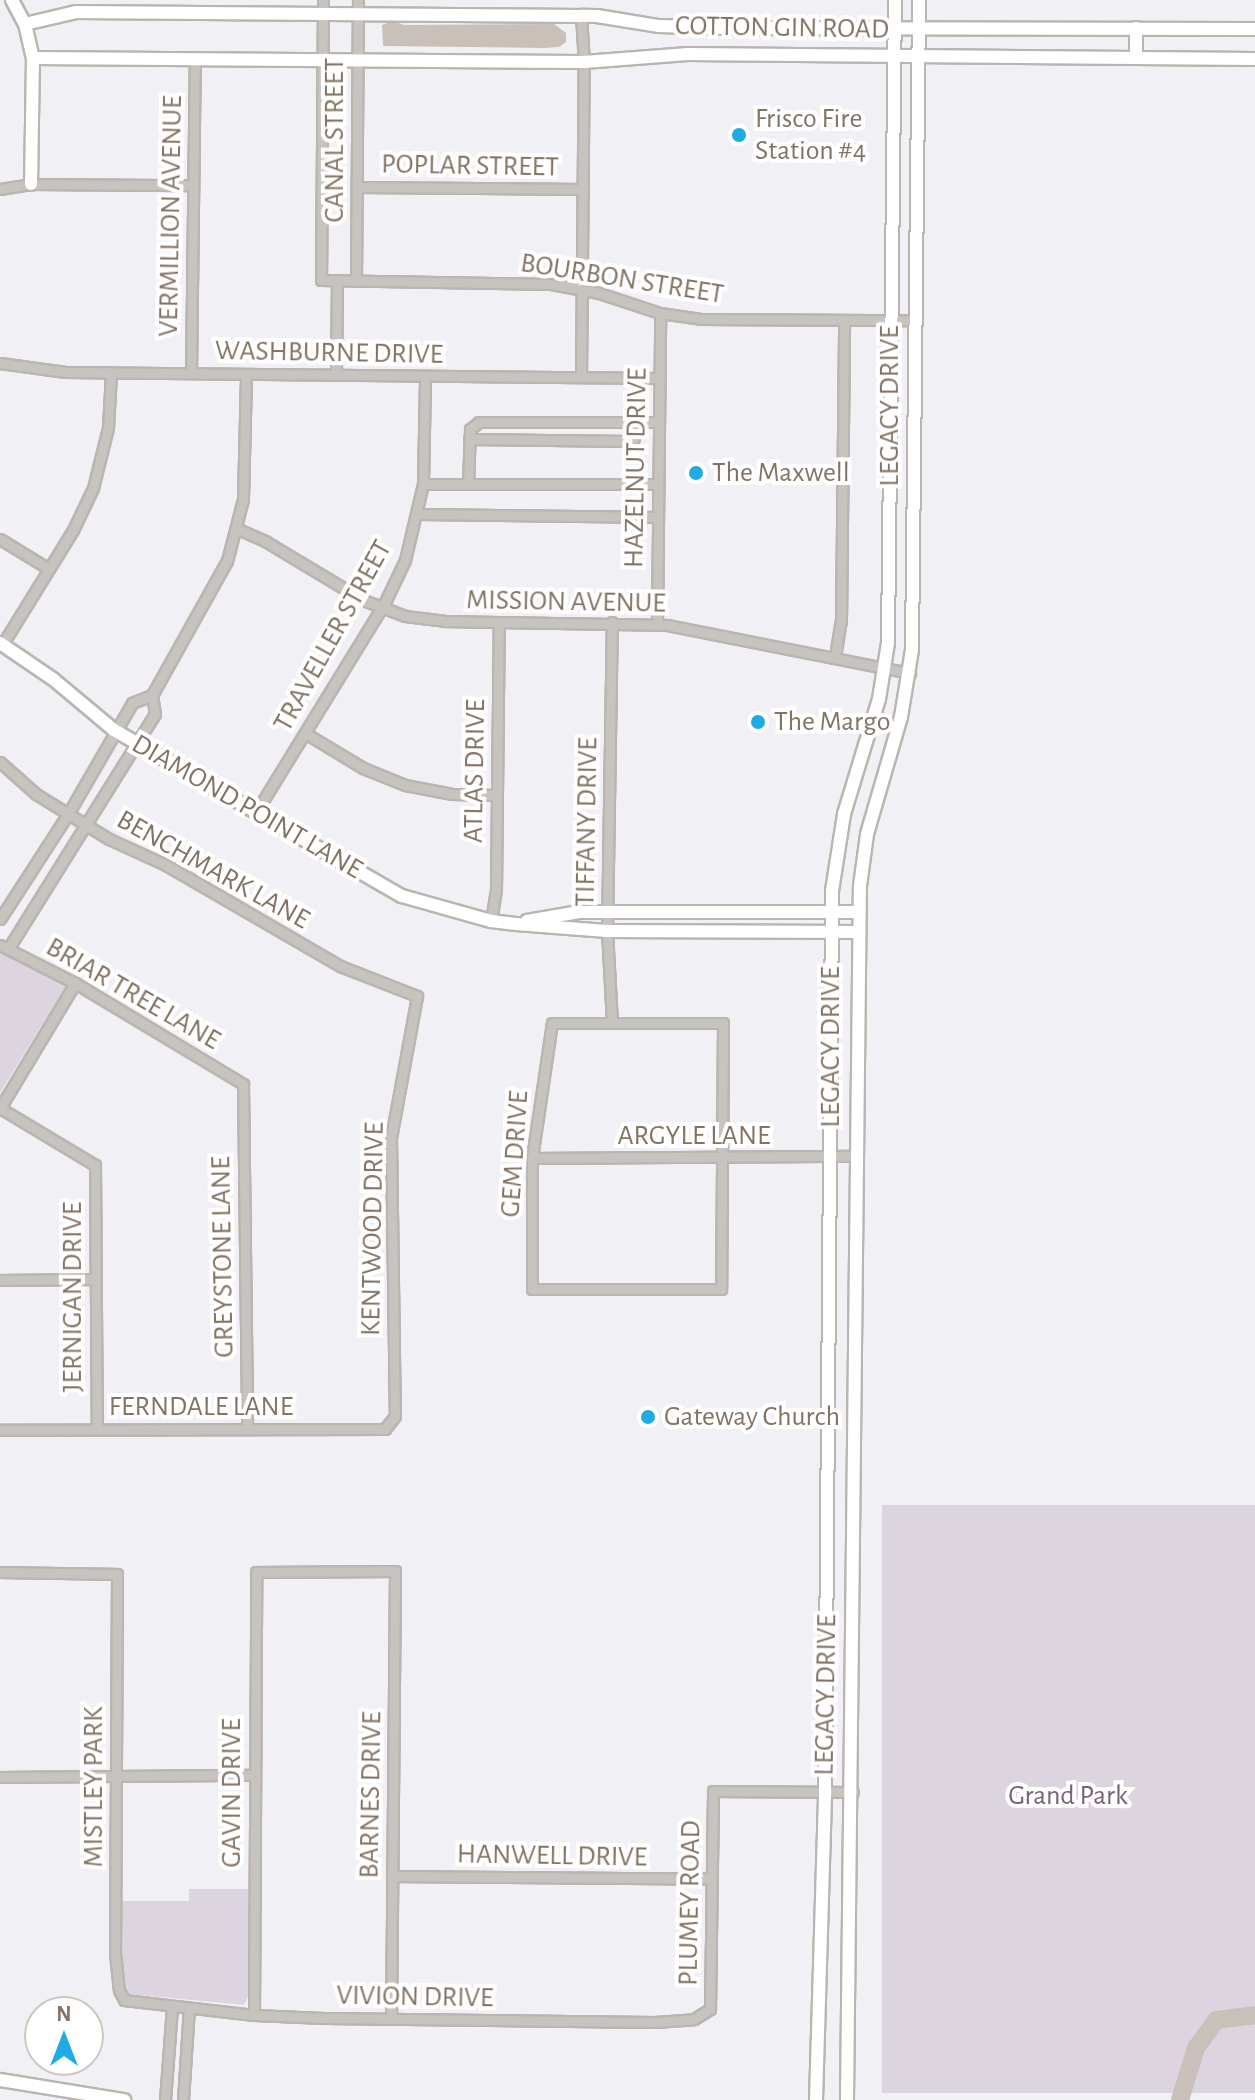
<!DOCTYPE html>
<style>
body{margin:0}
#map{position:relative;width:1255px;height:2100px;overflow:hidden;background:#f1f1f5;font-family:"Alegreya Sans",sans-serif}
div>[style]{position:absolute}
.green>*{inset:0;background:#dcd5df;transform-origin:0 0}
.water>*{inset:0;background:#cac0ba}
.river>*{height:18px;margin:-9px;padding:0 9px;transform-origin:9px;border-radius:9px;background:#cac0ba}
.roads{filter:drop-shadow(2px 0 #bab5b0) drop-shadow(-2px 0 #bab5b0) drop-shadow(0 2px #bab5b0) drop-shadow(0 -2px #bab5b0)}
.street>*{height:9px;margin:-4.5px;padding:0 4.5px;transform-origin:4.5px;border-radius:4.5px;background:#c7c4c0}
.secondary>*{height:12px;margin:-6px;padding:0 6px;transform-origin:6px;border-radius:6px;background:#fff}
.dots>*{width:22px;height:22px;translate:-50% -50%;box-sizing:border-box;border:4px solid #fff;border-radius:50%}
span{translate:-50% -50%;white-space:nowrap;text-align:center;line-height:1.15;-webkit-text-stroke:8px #fff;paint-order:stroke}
.street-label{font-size:28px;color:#837364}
.poi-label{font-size:28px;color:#837364}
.left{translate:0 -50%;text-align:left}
.park-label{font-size:28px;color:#77627a}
.north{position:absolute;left:24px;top:1996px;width:80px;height:80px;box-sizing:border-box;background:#fff;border:2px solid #cdc7c1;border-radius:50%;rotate:0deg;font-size:22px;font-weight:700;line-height:32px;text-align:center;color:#837364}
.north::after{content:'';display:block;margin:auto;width:28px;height:36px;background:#21abe5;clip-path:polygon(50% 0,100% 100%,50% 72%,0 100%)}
</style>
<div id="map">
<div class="green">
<div style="clip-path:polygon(0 952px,67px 984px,0 1093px)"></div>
<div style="left:1255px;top:1505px;width:588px;height:373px;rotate:90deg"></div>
<div style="clip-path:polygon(189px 1889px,248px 1889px,249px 1994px,244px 2005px,129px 1994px,123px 1979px,120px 1901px,189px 1901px)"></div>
</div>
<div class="water">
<div style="clip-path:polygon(393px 21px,404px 25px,554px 24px,566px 33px,566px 42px,559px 47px,544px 48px,383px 46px,382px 25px)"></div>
</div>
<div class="river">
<div style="left:1180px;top:2100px;width:54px;rotate:-72.9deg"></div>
<div style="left:1196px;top:2048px;width:34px;rotate:-54deg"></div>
<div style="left:1216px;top:2020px;width:39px;rotate:-7deg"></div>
</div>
<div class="roads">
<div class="street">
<div style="left:323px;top:0;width:280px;rotate:90.4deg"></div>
<div style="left:321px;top:280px;width:230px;rotate:1deg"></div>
<div style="left:551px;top:284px;width:49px;rotate:10.6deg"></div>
<div style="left:599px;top:293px;width:64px;rotate:18.2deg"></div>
<div style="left:660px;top:313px;width:41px;rotate:8.3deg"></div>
<div style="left:701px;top:319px;width:215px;rotate:0.3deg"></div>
<div style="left:357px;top:187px;width:226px;rotate:0.5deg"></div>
<div style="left:0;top:189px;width:31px;rotate:-9deg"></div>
<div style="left:31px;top:184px;width:162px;rotate:0.4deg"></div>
<div style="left:356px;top:281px;width:281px;rotate:-89.6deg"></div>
<div style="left:0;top:363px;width:66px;rotate:7.9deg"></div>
<div style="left:65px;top:372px;width:594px;rotate:0.58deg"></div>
<div style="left:191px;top:373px;width:313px;rotate:-89.3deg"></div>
<div style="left:336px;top:375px;width:95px;rotate:-89.4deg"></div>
<div style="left:581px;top:377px;width:315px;rotate:-89.5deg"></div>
<div style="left:584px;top:62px;width:46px;rotate:-93.7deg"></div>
<div style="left:469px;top:439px;width:161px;rotate:0.7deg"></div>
<div style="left:630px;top:441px;width:5px;rotate:-37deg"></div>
<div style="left:634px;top:438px;width:16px;rotate:-90deg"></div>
<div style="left:423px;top:484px;width:235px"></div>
<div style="left:468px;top:484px;width:55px;rotate:-87.9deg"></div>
<div style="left:470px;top:429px;width:11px;rotate:-38deg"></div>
<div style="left:479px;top:422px;width:180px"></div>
<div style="left:419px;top:514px;width:239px;rotate:0.7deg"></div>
<div style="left:238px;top:529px;width:30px;rotate:24deg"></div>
<div style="left:265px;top:541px;width:114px;rotate:31deg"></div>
<div style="left:363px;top:600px;width:45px;rotate:20.9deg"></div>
<div style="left:405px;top:616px;width:39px;rotate:7deg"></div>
<div style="left:444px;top:621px;width:223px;rotate:1deg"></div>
<div style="left:667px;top:625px;width:248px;rotate:11.2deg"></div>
<div style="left:0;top:539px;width:57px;rotate:31.5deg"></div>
<div style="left:657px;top:624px;width:311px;rotate:-89.4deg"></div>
<div style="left:2px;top:645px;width:135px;rotate:-58.3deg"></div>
<div style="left:73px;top:530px;width:47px;rotate:-64.5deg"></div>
<div style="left:93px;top:488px;width:62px;rotate:-76deg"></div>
<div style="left:108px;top:428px;width:56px;rotate:-86.9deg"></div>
<div style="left:835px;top:657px;width:36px;rotate:-81deg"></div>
<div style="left:841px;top:621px;width:300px;rotate:-89.4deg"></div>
<div style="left:305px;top:733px;width:68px;rotate:31.1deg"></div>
<div style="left:363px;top:768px;width:45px;rotate:22deg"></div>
<div style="left:405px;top:785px;width:48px;rotate:10.8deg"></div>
<div style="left:452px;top:794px;width:45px;rotate:1.3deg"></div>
<div style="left:0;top:762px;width:48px;rotate:41.6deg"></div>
<div style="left:36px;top:794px;width:86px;rotate:31.7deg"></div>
<div style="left:109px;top:839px;width:63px;rotate:24.5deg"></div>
<div style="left:166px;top:865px;width:201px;rotate:30.1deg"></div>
<div style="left:340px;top:966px;width:83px;rotate:21.3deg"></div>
<div style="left:417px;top:996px;width:144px;rotate:100.4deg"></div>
<div style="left:391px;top:1138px;width:278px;rotate:89.2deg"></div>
<div style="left:395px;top:1416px;width:16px;rotate:128deg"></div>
<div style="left:385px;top:1429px;width:385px;rotate:179.9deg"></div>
<div style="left:256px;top:812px;width:246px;rotate:-58.4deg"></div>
<div style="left:385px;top:602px;width:47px;rotate:-64.5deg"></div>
<div style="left:405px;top:560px;width:78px;rotate:-76.7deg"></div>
<div style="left:423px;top:484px;width:108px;rotate:-88.9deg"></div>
<div style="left:0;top:919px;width:125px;rotate:-57.1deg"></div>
<div style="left:68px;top:814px;width:128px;rotate:-60deg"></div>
<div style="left:132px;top:703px;width:22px;rotate:-22deg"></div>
<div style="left:491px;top:921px;width:31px;rotate:-81deg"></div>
<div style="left:496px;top:890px;width:268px;rotate:-89.4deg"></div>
<div style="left:0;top:945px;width:84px;rotate:26.9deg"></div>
<div style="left:75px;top:983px;width:196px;rotate:31deg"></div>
<div style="left:243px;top:1084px;width:345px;rotate:89.3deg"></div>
<div style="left:8px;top:949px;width:277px;rotate:-58deg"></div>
<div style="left:155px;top:714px;width:19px;rotate:-99deg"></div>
<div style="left:152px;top:695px;width:154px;rotate:-60.8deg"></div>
<div style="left:227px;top:561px;width:64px;rotate:-75.5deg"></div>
<div style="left:243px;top:499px;width:125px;rotate:-88.6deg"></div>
<div style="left:552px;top:1023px;width:171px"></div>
<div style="left:723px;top:1023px;width:266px;rotate:90.4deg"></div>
<div style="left:721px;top:1289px;width:189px;rotate:180deg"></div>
<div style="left:532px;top:1289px;width:131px;rotate:-90deg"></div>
<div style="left:532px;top:1158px;width:136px;rotate:-81.6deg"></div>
<div style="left:612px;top:1023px;width:92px;rotate:-93.1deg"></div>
<div style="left:607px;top:931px;width:309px;rotate:-89.1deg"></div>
<div style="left:0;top:1108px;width:111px;rotate:31deg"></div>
<div style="left:95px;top:1165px;width:264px;rotate:89.6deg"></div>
<div style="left:0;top:1108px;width:146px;rotate:-59deg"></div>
<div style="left:532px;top:1158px;width:325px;rotate:-0.4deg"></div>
<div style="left:0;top:1280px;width:95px;rotate:-0.6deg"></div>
<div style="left:0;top:1572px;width:117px;rotate:1deg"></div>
<div style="left:117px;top:1574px;width:379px;rotate:90.3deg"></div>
<div style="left:115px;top:1953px;width:37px;rotate:84deg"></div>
<div style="left:119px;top:1990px;width:11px;rotate:63deg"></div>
<div style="left:124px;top:2000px;width:131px;rotate:6.6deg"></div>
<div style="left:254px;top:2015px;width:70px;rotate:2.5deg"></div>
<div style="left:324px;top:2018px;width:331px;rotate:0.7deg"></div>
<div style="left:655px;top:2022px;width:39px;rotate:-4deg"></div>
<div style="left:694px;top:2019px;width:19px;rotate:-32deg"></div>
<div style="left:710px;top:2009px;width:218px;rotate:-89.2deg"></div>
<div style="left:713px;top:1791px;width:140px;rotate:0.4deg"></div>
<div style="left:0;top:1777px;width:254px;rotate:-0.5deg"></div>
<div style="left:392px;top:1876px;width:320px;rotate:0.5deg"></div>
<div style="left:254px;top:2015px;width:443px;rotate:-89.7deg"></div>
<div style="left:256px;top:1572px;width:139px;rotate:-0.4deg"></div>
<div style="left:395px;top:1571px;width:448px;rotate:90.5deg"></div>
<div style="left:165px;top:2100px;width:94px;rotate:-85.7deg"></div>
<div style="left:183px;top:2100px;width:92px;rotate:-86.3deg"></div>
</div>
<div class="secondary">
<div style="left:12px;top:0;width:27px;rotate:62deg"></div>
<div style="left:25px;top:24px;width:35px;rotate:77deg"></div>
<div style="left:33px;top:58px;width:126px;rotate:90.9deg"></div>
<div style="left:25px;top:24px;width:52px;rotate:-13.2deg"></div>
<div style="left:76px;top:12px;width:521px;rotate:0.44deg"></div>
<div style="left:597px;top:16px;width:63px;rotate:9.2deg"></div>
<div style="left:659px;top:26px;width:65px;rotate:1.8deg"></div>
<div style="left:724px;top:28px;width:531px;rotate:0.11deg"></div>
<div style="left:33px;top:58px;width:551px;rotate:0.42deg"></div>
<div style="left:584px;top:62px;width:104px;rotate:-4.4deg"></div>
<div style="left:688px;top:54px;width:567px;rotate:0.51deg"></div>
<div style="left:1136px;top:58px;width:30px;rotate:-90deg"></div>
<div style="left:0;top:643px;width:64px;rotate:34.2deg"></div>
<div style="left:53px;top:679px;width:80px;rotate:39.9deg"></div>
<div style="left:114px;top:730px;width:332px;rotate:30deg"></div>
<div style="left:402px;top:896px;width:92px;rotate:15.7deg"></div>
<div style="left:491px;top:921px;width:25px;rotate:7deg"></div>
<div style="left:516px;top:924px;width:91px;rotate:4.4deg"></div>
<div style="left:607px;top:931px;width:252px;rotate:0.2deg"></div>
<div style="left:527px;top:921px;width:53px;rotate:-9.8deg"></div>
<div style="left:579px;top:912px;width:280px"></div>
<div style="left:0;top:2080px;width:126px;rotate:9.2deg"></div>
<div style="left:816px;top:2100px;width:308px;rotate:-88.3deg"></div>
<div style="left:825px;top:1792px;width:901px;rotate:-89.55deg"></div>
<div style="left:832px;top:891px;width:78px;rotate:-81.1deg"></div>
<div style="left:844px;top:814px;width:120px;rotate:-73.1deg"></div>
<div style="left:879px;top:699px;width:57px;rotate:-80.9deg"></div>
<div style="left:888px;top:643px;width:643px;rotate:-89.38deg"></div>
<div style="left:847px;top:2100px;width:1214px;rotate:-89.39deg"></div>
<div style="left:860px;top:886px;width:52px;rotate:-82.3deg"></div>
<div style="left:867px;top:834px;width:122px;rotate:-73.8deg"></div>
<div style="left:901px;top:717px;width:68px;rotate:-80.7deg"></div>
<div style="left:912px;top:650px;width:650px;rotate:-89.38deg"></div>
</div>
</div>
<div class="dots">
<div style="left:739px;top:135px;background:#21abe5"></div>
<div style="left:696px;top:473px;background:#21abe5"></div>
<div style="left:758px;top:722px;background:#21abe5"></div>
<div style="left:648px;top:1417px;background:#21abe5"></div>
</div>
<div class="street-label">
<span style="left:782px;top:28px;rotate:1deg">COTTON GIN ROAD</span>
<span style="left:335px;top:140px;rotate:-90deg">CANAL STREET</span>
<span style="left:470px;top:166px;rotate:1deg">POPLAR STREET</span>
<span style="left:171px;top:216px;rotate:-89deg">VERMILLION AVENUE</span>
<span style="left:622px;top:279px;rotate:9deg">BOURBON STREET</span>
<span style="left:329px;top:353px;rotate:1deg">WASHBURNE DRIVE</span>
<span style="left:890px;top:406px;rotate:-90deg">LEGACY DRIVE</span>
<span style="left:636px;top:468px;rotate:-89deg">HAZELNUT DRIVE</span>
<span style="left:566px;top:602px;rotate:1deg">MISSION AVENUE</span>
<span style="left:333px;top:636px;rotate:-61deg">TRAVELLER STREET</span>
<span style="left:475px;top:771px;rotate:-89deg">ATLAS DRIVE</span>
<span style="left:247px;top:807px;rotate:30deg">DIAMOND POINT LANE</span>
<span style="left:587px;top:822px;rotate:-89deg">TIFFANY DRIVE</span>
<span style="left:213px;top:870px;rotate:29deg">BENCHMARK LANE</span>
<span style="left:133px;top:994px;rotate:30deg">BRIAR TREE LANE</span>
<span style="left:831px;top:1047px;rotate:-90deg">LEGACY DRIVE</span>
<span style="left:694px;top:1136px">ARGYLE LANE</span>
<span style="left:515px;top:1154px;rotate:-86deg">GEM DRIVE</span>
<span style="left:373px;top:1229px;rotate:-89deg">KENTWOOD DRIVE</span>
<span style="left:223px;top:1257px;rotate:-91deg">GREYSTONE LANE</span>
<span style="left:73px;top:1297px;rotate:-90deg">JERNIGAN DRIVE</span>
<span style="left:201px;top:1407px">FERNDALE LANE</span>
<span style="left:826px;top:1695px;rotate:-89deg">LEGACY DRIVE</span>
<span style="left:94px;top:1787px;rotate:-90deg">MISTLEY PARK</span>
<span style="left:232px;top:1793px;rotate:-90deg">GAVIN DRIVE</span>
<span style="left:371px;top:1795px;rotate:-89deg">BARNES DRIVE</span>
<span style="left:552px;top:1856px;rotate:1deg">HANWELL DRIVE</span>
<span style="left:690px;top:1903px;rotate:-89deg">PLUMEY ROAD</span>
<span style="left:415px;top:1997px;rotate:1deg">VIVION DRIVE</span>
</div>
<div class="poi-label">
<span class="left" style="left:755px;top:135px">Frisco Fire<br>Station #4</span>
<span class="left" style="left:712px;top:473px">The Maxwell</span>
<span class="left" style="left:774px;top:722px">The Margo</span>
<span class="left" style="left:664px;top:1417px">Gateway Church</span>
</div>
<div class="park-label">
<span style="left:1068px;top:1796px">Grand Park</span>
</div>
<div class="north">N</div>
</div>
